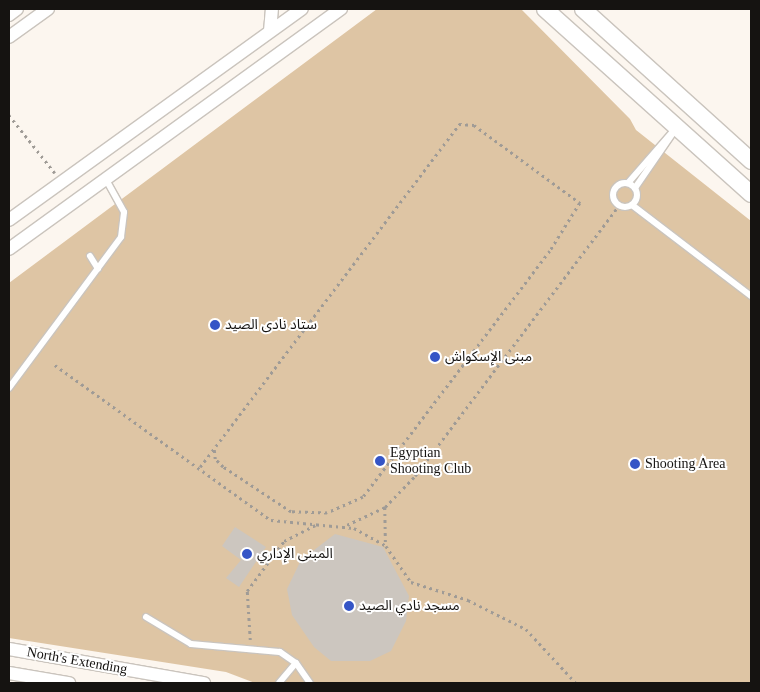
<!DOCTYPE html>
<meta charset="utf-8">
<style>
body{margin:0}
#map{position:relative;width:760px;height:692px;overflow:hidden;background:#fcf6ef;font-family:"Times New Roman","Noto Sans Arabic",serif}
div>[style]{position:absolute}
.green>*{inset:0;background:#dec5a4}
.building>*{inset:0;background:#ccc6bf}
.path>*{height:2.5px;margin-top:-1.25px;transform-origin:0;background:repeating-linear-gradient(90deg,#9f9b96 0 2.5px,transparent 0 6.5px)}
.roads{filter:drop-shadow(1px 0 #cac4bd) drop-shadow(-1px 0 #cac4bd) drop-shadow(0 1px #cac4bd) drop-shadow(0 -1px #cac4bd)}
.service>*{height:6px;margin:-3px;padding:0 3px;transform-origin:3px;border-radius:3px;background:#fff}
.service>.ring{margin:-3px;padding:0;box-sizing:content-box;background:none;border:6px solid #fff;border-radius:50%}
.minor>*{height:12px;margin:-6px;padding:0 6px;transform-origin:6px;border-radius:6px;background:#fff}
.tertiary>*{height:16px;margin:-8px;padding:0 8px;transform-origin:8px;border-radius:8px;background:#fff}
.dots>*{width:14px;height:14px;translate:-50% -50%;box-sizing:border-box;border:2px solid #fff;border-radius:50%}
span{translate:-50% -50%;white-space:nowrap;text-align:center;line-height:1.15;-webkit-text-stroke:4px #fff;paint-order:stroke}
.poi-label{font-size:14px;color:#151311}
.left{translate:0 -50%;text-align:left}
.street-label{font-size:14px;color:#151311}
.frame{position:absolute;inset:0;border:10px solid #151311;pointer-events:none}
</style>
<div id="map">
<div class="green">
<div style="clip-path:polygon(377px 9px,521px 9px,630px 119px,636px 130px,751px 221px,751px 683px,255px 683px,226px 672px,9px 638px,9px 283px)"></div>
</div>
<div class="building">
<div style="clip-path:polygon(235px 527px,266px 547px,239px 587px,226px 578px,241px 560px,222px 546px)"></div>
<div style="clip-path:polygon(335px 534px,383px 547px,409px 596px,406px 621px,391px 651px,370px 661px,331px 661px,314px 647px,292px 615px,287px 589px,301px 560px)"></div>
</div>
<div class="path">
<div style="left:9px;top:115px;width:74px;rotate:51.6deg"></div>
<div style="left:55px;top:365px;width:266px;rotate:35.7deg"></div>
<div style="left:271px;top:520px;width:83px;rotate:5.5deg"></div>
<div style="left:354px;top:528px;width:37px;rotate:29deg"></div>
<div style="left:386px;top:546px;width:44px;rotate:55.2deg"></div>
<div style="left:411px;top:582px;width:60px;rotate:17.5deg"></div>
<div style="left:468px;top:600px;width:65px;rotate:26.6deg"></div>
<div style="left:526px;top:629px;width:74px;rotate:47.2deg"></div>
<div style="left:200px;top:467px;width:430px;rotate:-52.9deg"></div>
<div style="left:459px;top:124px;width:15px;rotate:4deg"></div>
<div style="left:474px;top:125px;width:132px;rotate:36.3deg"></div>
<div style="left:580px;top:203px;width:57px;rotate:122deg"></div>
<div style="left:550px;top:251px;width:309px;rotate:127.2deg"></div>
<div style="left:363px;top:497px;width:39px;rotate:156deg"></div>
<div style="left:327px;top:513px;width:36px;rotate:-178deg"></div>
<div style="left:291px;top:512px;width:82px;rotate:-146.5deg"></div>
<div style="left:223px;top:467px;width:11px;rotate:-135deg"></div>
<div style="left:215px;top:459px;width:10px;rotate:-96deg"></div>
<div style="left:385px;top:507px;width:39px;rotate:89deg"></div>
<div style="left:347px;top:525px;width:42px;rotate:-25.3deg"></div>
<div style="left:385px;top:507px;width:43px;rotate:-45.9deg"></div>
<div style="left:415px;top:476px;width:339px;rotate:-53deg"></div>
<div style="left:250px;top:640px;width:49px;rotate:-93.5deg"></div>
<div style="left:247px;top:591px;width:62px;rotate:-53.5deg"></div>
<div style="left:284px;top:541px;width:35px;rotate:-27deg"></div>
</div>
<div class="roads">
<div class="service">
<div class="ring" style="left:613px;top:183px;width:18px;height:18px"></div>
<div style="left:628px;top:183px;width:73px;rotate:-48.9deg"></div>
<div style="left:635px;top:188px;width:70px;rotate:-55.4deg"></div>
<div style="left:632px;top:205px;width:150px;rotate:37.4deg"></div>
<div style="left:90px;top:256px;width:15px;rotate:58deg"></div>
<div style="left:9px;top:388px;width:188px;rotate:-53.4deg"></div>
<div style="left:121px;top:237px;width:25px;rotate:-83deg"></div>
<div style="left:124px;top:212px;width:39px;rotate:-119deg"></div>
<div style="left:146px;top:617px;width:52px;rotate:31deg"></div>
<div style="left:191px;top:644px;width:89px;rotate:5.1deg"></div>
<div style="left:280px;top:652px;width:19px;rotate:35deg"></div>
<div style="left:296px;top:663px;width:24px;rotate:55deg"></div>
<div style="left:279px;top:683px;width:26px;rotate:-50deg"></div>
</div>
<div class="minor">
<div style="left:9px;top:15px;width:10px;rotate:-37deg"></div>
<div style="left:270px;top:31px;width:22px;rotate:-85deg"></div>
<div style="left:9px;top:37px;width:48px;rotate:-35.7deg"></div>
<div style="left:9px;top:220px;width:361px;rotate:-35.8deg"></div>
<div style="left:9px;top:249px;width:410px;rotate:-35.9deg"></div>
<div style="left:9px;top:649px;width:198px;rotate:9.9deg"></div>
<div style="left:9px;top:673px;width:61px;rotate:9.5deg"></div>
</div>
<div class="tertiary">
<div style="left:545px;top:9px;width:277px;rotate:41.9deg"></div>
<div style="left:583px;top:9px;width:227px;rotate:42.1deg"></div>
</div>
</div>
<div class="dots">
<div style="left:215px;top:325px;background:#3555c6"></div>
<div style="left:435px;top:357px;background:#3555c6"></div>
<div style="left:380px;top:461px;background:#3555c6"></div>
<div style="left:635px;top:464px;background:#3555c6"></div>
<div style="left:247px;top:554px;background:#3555c6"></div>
<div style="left:349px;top:606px;background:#3555c6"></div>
</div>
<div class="poi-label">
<span class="left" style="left:225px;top:325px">ستاد نادى الصيد</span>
<span class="left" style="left:445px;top:357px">مبنى الإسكواش</span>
<span class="left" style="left:390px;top:461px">Egyptian<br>Shooting Club</span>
<span class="left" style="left:645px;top:464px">Shooting Area</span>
<span class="left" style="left:257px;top:554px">المبنى الإداري</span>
<span class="left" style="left:359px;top:606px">مسجد نادي الصيد</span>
</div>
<div class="street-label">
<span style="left:77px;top:661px;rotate:10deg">North's Extending</span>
</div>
<div class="frame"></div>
</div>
